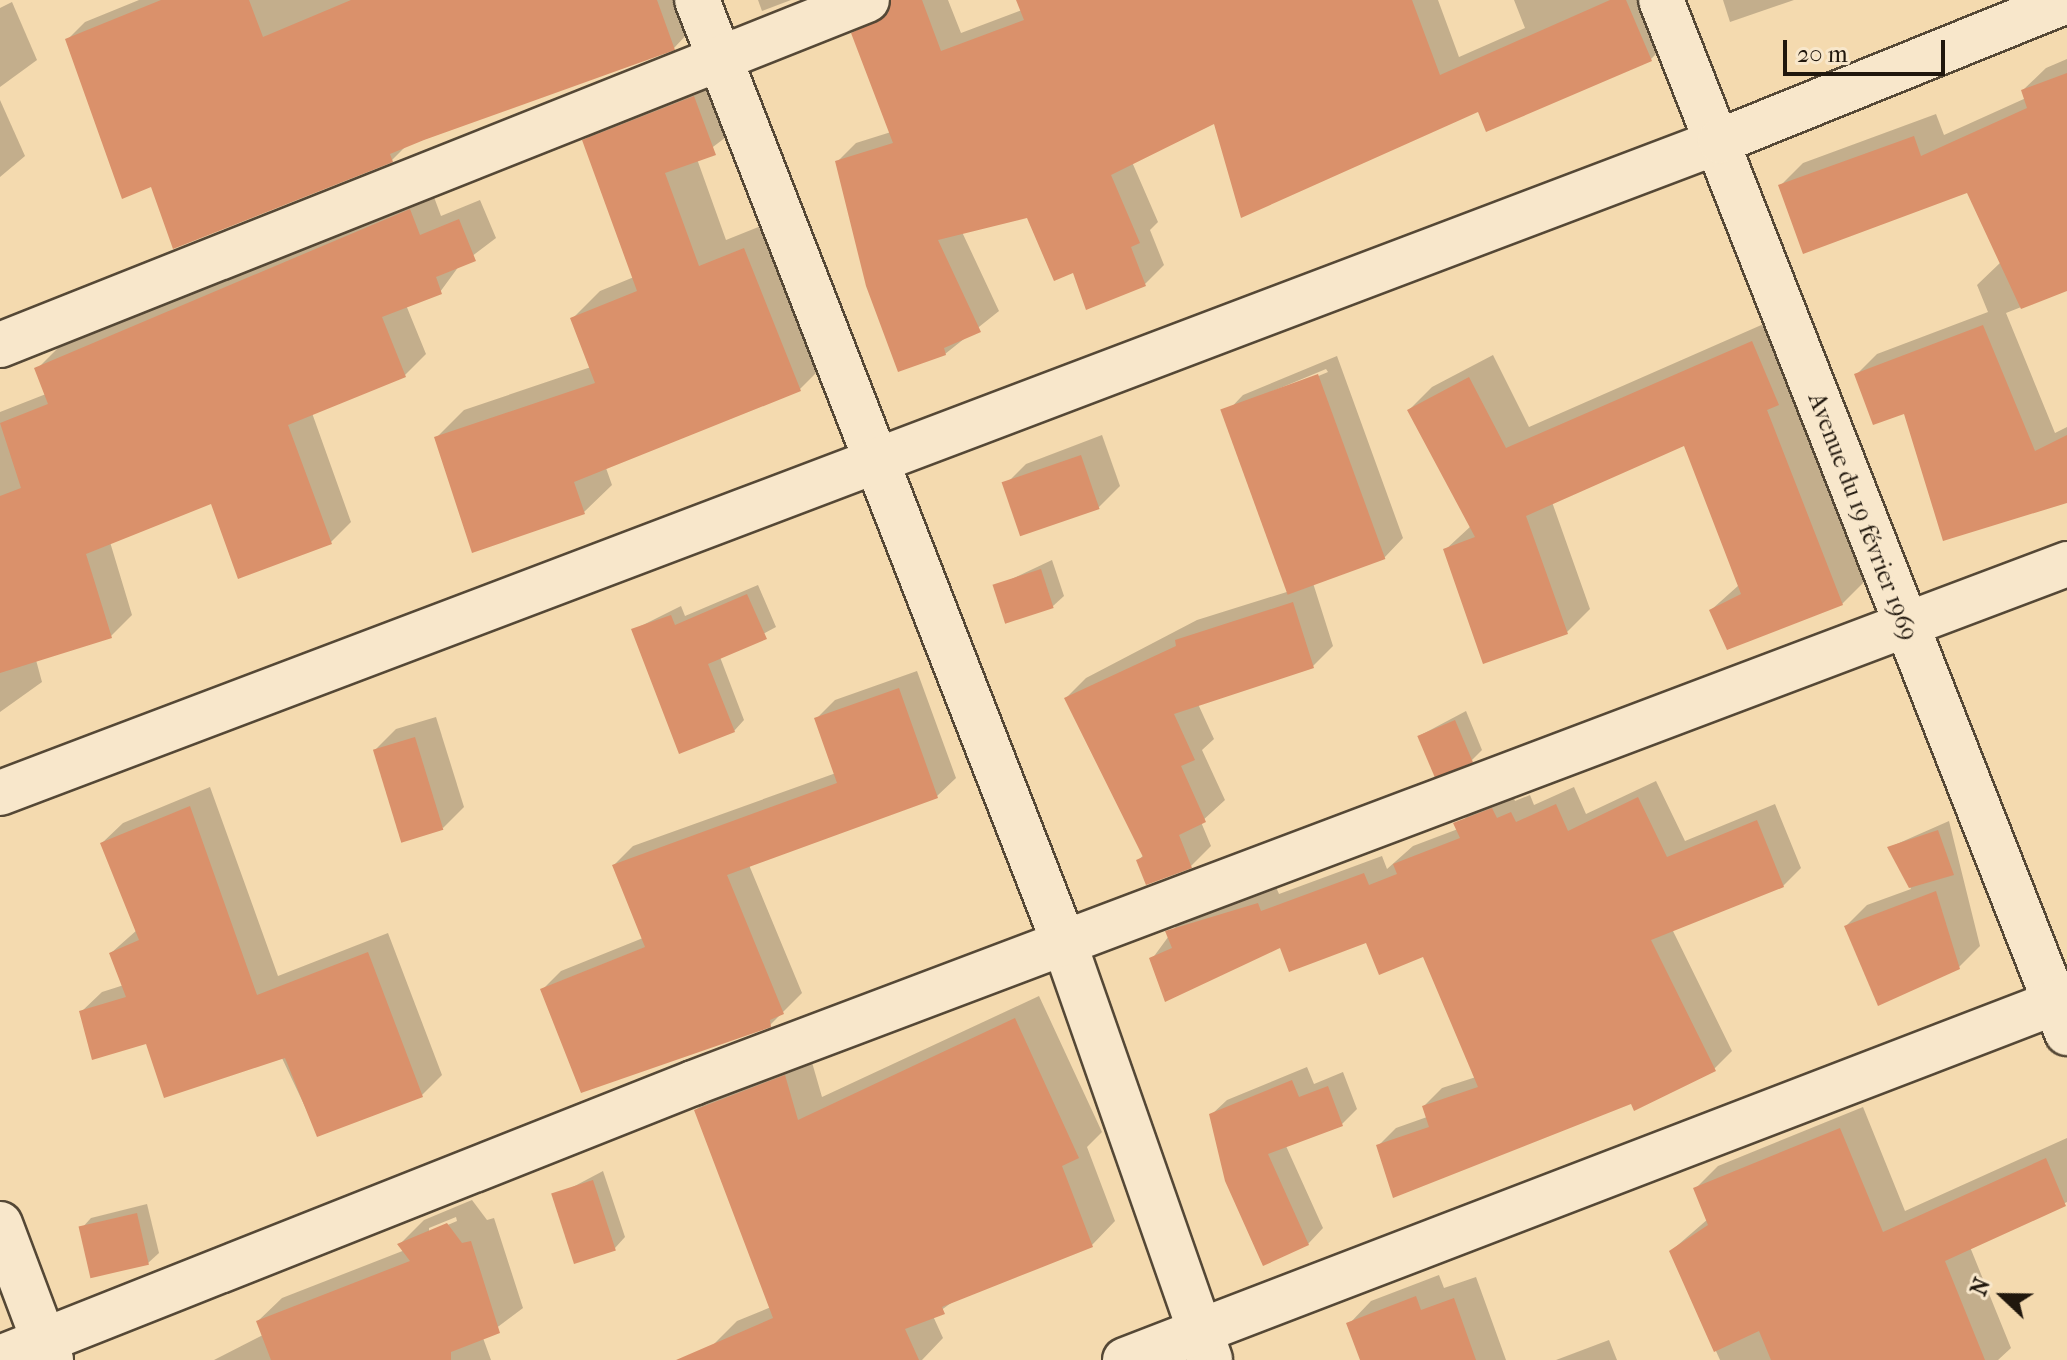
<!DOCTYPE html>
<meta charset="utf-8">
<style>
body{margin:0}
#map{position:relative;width:2067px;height:1360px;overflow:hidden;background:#f4daaf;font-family:"IM FELL French Canon",serif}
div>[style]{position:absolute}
.shadow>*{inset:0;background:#0003}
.building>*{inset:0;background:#da916b;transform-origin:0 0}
.roads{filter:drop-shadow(2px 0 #554836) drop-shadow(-2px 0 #554836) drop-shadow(0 2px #554836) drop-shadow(0 -2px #554836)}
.minor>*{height:44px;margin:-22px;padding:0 22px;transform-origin:22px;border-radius:22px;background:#f8e7cb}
span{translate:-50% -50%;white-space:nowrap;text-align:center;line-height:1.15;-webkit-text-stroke:6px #f8e7cb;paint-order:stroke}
.street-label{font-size:24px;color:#20170d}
.north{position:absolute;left:1963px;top:1256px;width:80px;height:80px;-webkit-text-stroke:6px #f8e7cb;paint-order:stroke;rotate:292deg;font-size:22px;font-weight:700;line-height:32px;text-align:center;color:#20170d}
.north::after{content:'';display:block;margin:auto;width:28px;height:36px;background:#20170d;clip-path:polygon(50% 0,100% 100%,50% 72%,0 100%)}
.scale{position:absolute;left:1783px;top:40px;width:162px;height:36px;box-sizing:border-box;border:4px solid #20170d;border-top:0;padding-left:10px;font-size:24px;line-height:28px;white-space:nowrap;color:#20170d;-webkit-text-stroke:6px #f8e7cb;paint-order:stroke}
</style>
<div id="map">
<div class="shadow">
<div style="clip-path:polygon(139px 0,679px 0,691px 30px,674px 48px,406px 146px,392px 160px,153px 184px,68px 39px,85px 22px)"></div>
<div style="clip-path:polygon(758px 0,791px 0,762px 11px)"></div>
<div style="clip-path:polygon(890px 0,948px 0,961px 33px,1022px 10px,1018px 0,1438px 0,1459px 57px,1525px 28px,1514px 0,1653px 0,1670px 40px,1651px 59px,1479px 110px,1215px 122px,1132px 162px,1158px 222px,1150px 230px,1164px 265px,1145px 284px,1074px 270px,1028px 215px,962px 232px,999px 311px,945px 354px,837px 162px,856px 143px,891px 132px,854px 34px)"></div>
<div style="clip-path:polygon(1723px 0,1794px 0,1730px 22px)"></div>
<div style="clip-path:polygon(12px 2px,37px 60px,0 87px,0 8px)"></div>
<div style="clip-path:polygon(2067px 59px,2067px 289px,2006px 313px,2055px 433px,2067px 427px,2067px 500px,1906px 411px,1857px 374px,1877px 354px,1988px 312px,1977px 285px,2001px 262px,1968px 190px,1780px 186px,1803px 163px,1936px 114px,1944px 135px,2026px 98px,2023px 90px,2046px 68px)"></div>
<div style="clip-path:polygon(722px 70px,742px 125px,697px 159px,726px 240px,771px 222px,827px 362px,799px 390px,606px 468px,612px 485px,584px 512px,436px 438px,464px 410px,591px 367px,572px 319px,600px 291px,634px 277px,584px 141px,612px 113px)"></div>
<div style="clip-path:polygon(0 100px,25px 156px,0 177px)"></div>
<div style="clip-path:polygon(431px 189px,441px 216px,480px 200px,496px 238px,459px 266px,440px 292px,406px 305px,426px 354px,405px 375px,312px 413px,351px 522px,330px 543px,212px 501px,110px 542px,132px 615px,111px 636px,36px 660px,42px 682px,0 712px,0 412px,46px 394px,37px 369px,58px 348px)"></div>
<div style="clip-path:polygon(1775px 319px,1791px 390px,1865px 581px,1842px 604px,1711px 610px,1739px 585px,1685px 444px,1552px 502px,1590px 609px,1567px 632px,1445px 550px,1471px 526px,1409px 410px,1432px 387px,1493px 355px,1529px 427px)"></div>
<div style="clip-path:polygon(evenodd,1337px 356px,1403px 538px,1384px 558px,1313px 583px,1333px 646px,1313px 666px,1198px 704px,1214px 739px,1202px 750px,1225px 800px,1201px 822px,1211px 846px,1191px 866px,1138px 860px,1144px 855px,1066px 698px,1086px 678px,1197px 620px,1290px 591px,1224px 415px,1243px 395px,1337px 356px,1326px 369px,1328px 372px,1244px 407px,1244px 403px,1326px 369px)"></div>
<div style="clip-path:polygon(1102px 435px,1120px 486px,1099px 507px,1022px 535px,1005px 485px,1026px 464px)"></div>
<div style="clip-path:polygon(1052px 560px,1064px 596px,1053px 606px,995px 587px)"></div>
<div style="clip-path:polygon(758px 585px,776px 627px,720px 657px,744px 720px,734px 731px,633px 630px,681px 606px,685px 616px)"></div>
<div style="clip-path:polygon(917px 671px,956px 778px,937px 796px,749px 865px,802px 993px,770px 1025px,542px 990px,561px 971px,643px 938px,614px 865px,633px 846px,836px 773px,816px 719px,835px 700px)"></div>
<div style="clip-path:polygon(1466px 711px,1482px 750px,1472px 760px,1419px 736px)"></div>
<div style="clip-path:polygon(436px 717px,464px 807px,443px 828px,375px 750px,396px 729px)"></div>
<div style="clip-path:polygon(1656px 781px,1685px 841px,1775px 804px,1801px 868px,1783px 886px,1672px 929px,1732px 1051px,1714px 1069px,1632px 1101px,1378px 1146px,1396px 1128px,1427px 1117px,1424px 1106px,1442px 1088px,1476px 1077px,1424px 954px,1367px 940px,1152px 959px,1185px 914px,1276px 887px,1279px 894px,1382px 856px,1387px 869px,1413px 846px,1458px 829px,1474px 805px,1511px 791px,1515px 801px,1530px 795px,1534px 805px,1574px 787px,1586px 814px)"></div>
<div style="clip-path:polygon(210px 787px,278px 976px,388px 933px,442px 1075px,422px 1095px,318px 1134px,281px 1056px,147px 1041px,81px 1012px,102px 992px,124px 985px,111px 953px,137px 930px,102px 843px,123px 823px)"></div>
<div style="clip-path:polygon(1949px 821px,1980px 946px,1959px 967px,1846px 926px,1867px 905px,1911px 889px,1890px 847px)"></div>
<div style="clip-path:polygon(1039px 996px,1102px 1132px,1087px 1147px,1115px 1221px,1092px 1245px,958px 1298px,933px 1316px,943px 1338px,922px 1360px,719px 1360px,713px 1345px,737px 1321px,771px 1307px,696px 1110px,720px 1086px,809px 1052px,822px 1097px)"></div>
<div style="clip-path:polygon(1307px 1067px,1314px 1084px,1343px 1072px,1357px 1109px,1342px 1124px,1286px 1146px,1323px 1228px,1308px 1244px,1211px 1115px,1227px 1100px)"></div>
<div style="clip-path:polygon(1863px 1107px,1905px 1211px,2067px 1138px,2067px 1202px,1970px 1247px,2011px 1348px,1998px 1360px,1720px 1360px,1671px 1251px,1708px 1219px,1695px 1189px,1718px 1166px)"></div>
<div style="clip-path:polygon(603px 1171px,625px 1237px,615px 1248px,554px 1197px)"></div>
<div style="clip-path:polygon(evenodd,472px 1200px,487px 1220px,494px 1218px,523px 1308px,483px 1338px,491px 1360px,214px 1360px,263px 1335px,258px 1321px,282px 1298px,405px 1250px,400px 1244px,424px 1220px,472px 1200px,456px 1217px,457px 1221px,429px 1233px,429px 1228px,456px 1217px)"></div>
<div style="clip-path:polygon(147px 1204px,159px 1253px,148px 1263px,81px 1229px,91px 1218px)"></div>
<div style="clip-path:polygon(1439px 1275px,1444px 1288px,1476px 1277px,1506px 1360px,1363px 1360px,1349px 1324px,1371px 1301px)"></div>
<div style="clip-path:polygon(1609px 1340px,1617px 1360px,1556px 1360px)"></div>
</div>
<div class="building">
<div style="clip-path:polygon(161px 0,249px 0,263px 37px,351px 0,657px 0,675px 50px,424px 140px,390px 154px,393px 162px,173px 249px,151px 187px,122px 199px,65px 39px)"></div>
<div style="clip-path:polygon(891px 0,922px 0,941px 51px,1024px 20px,1016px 0,1412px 0,1440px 75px,1610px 0,1626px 0,1652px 61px,1486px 132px,1478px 112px,1241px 218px,1214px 124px,1111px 175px,1140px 243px,1131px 247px,1146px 286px,1086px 310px,1073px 273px,1054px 281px,1027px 218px,938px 240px,981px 332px,944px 348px,946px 355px,898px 372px,866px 286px,835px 161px,893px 143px,851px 33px,886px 16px)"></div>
<div style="clip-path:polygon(2067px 73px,2067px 291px,2021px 309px,1967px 193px,1803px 254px,1778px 185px,1914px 136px,1921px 156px,2027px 108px,2021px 90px)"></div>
<div style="clip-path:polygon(694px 96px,716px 155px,665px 173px,699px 266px,744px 248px,801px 391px,574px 482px,585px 514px,472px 553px,434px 437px,595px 383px,570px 318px,637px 291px,582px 140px)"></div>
<div style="clip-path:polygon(410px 209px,420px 235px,459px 219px,476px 261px,436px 277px,442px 294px,382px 317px,406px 377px,288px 425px,332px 544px,238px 579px,211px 504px,86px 554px,112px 638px,0 673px,0 496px,21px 488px,0 423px,48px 404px,34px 368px)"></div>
<div style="clip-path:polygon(1983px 325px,2035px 451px,2067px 435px,2067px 503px,1943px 541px,1904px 414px,1873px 425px,1854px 374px)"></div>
<div style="clip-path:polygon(1752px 341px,1779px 405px,1767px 410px,1843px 605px,1727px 650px,1709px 610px,1741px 594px,1684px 446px,1526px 516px,1568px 634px,1483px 664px,1443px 549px,1475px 537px,1407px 410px,1469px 377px,1506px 448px)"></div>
<div style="left:1318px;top:374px;width:197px;height:104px;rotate:70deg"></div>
<div style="left:1081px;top:455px;width:57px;height:84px;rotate:71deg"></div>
<div style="left:1041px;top:569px;width:41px;height:51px;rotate:72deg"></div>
<div style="clip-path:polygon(747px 594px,767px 639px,708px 664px,735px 732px,679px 754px,631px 629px,671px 615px,675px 625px)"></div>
<div style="clip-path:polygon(1293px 602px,1314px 668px,1174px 714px,1195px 760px,1181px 766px,1206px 822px,1179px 835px,1192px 868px,1146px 885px,1136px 860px,1143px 857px,1064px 698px,1176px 646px,1175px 640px)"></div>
<div style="clip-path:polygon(899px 688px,938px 798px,727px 875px,784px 1014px,770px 1020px,771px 1027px,581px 1093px,540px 989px,645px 947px,612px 865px,837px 783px,814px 718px)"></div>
<div style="left:1455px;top:720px;width:46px;height:41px;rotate:67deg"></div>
<div style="left:415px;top:737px;width:97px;height:44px;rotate:73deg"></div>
<div style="clip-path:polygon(1638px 797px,1667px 857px,1757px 820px,1784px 887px,1651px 940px,1716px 1071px,1634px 1111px,1631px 1104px,1393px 1198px,1376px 1145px,1429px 1127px,1422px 1106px,1478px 1087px,1423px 957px,1379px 975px,1366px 943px,1289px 972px,1280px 948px,1165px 1002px,1149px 958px,1172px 948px,1165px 931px,1258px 903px,1261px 911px,1364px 873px,1369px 885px,1397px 874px,1393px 864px,1460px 838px,1453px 823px,1492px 808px,1497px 818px,1511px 812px,1516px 822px,1556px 804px,1568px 831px)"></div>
<div style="clip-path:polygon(190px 806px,257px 995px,368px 952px,423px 1097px,317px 1137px,285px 1058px,164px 1098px,146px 1044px,92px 1060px,79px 1011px,126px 997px,109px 953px,139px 940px,100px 843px)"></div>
<div style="clip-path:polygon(1938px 830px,1954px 875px,1909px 888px,1887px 847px)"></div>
<div style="clip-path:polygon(1936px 891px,1960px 969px,1878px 1006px,1844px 926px)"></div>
<div style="clip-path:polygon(1015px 1018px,1079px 1158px,1062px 1166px,1093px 1247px,942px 1307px,945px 1314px,905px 1329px,919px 1360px,676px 1360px,773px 1318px,694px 1110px,785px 1075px,798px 1120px)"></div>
<div style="clip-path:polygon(1292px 1080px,1299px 1097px,1328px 1086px,1343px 1126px,1268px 1154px,1309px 1245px,1263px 1266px,1225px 1181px,1209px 1114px)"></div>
<div style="clip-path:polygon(1840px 1128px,1883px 1232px,2046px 1158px,2066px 1206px,1945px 1261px,1985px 1360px,1771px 1360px,1759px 1331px,1714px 1352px,1669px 1251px,1708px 1225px,1693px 1188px)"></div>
<div style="left:593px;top:1180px;width:74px;height:44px;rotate:72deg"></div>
<div style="left:137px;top:1213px;width:53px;height:60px;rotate:77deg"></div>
<div style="clip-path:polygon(447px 1223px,462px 1243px,471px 1241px,500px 1333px,451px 1352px,451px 1360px,271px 1360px,256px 1321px,410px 1261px,397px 1244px)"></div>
<div style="clip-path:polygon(1416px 1296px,1421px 1310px,1454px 1298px,1476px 1360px,1360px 1360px,1346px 1323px)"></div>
</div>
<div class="roads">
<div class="minor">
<div style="left:697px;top:0;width:1017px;rotate:68.73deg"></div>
<div style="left:1066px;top:948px;width:436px;rotate:70.7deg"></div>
<div style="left:1661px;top:0;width:1110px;rotate:68.54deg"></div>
<div style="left:0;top:345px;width:933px;rotate:-21.7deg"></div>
<div style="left:0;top:793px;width:1839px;rotate:-20.76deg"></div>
<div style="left:1720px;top:141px;width:374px;rotate:-22deg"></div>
<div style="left:0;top:1224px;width:145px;rotate:69.4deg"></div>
<div style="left:0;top:1358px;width:746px;rotate:-21.64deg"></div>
<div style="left:693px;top:1083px;width:1469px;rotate:-20.69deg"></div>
<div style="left:1125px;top:1360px;width:1009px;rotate:-21.02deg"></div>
</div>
</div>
<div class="street-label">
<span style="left:1862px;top:517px;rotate:69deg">Avenue du 19 février 1969</span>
</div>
<div class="north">N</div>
<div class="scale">20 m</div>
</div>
